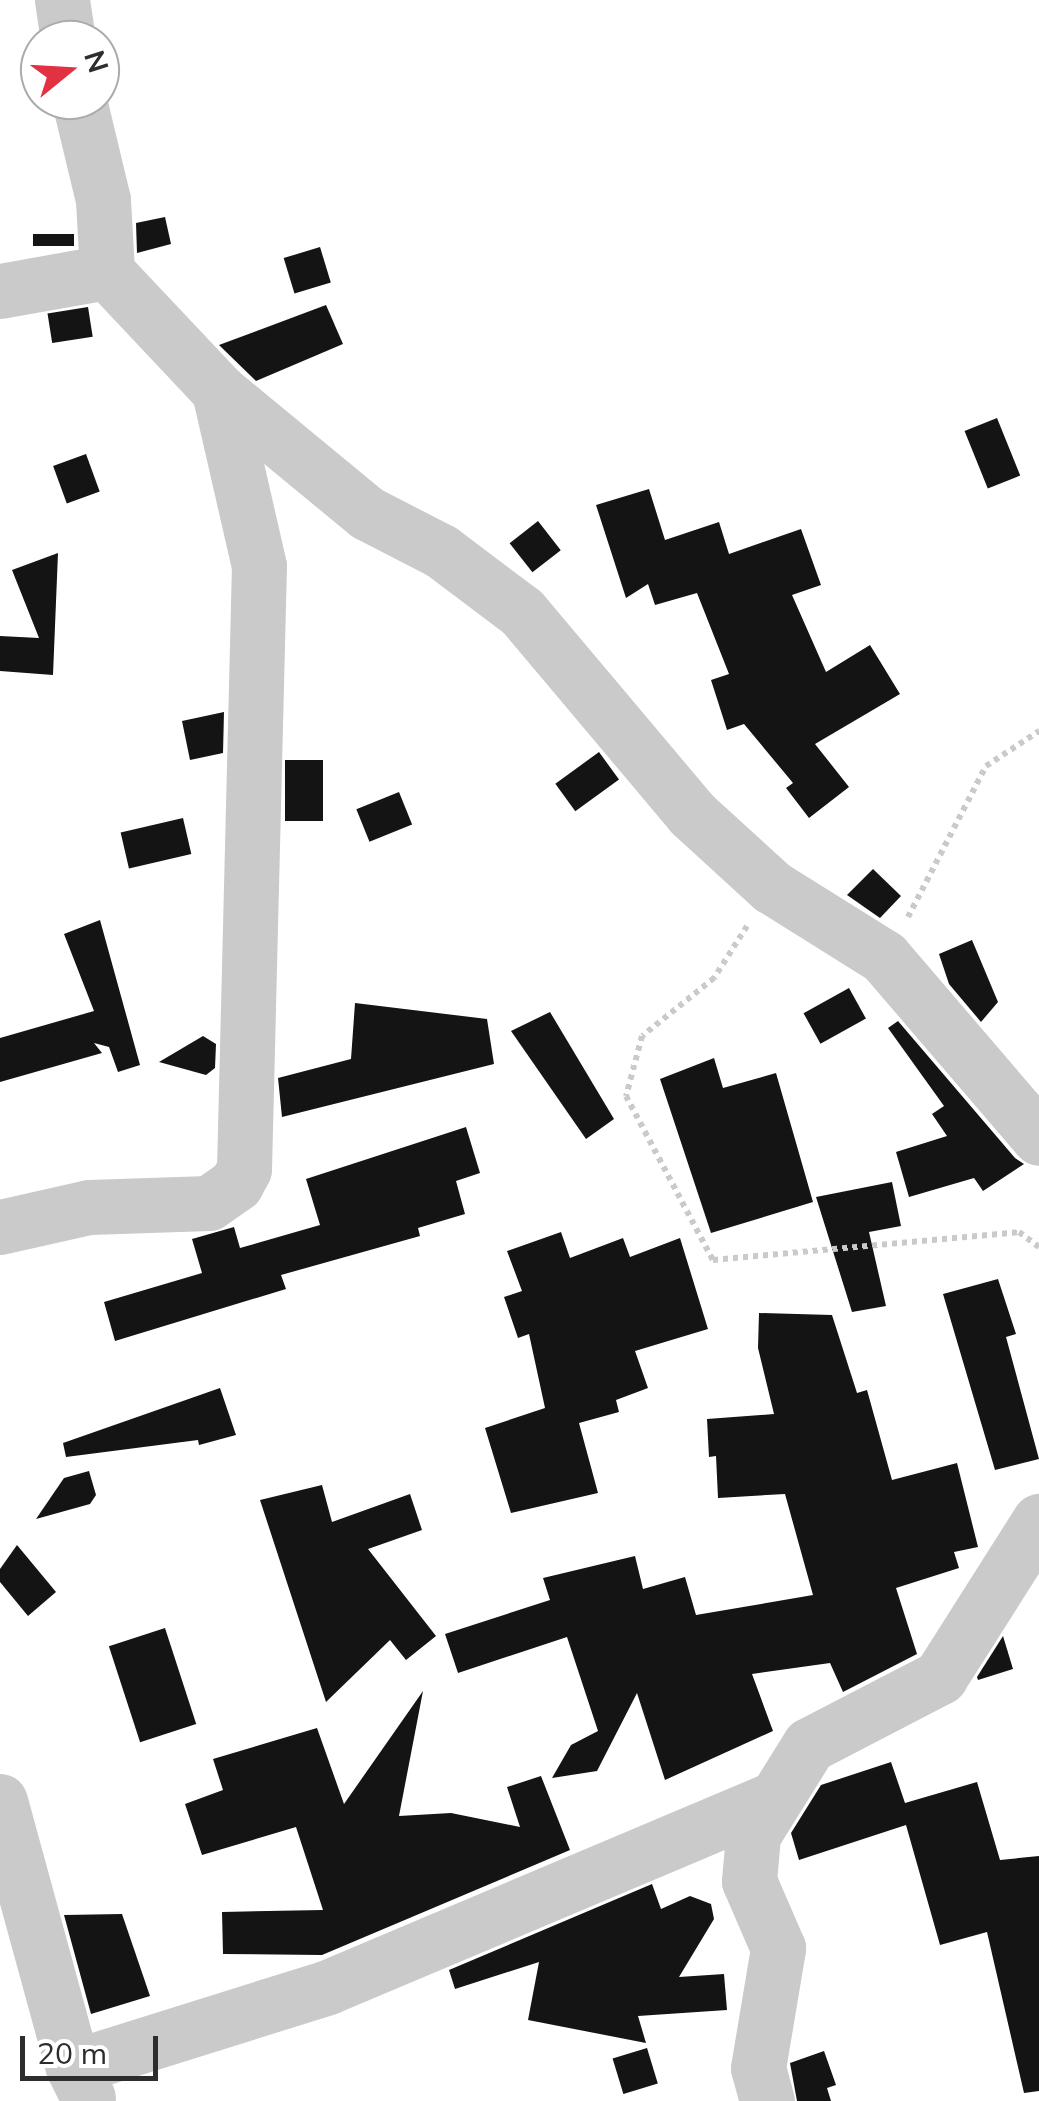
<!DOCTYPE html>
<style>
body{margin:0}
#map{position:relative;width:1039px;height:2101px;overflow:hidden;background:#fff;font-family:Mulish,sans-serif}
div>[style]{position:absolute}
.building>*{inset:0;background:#141414;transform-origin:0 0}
.path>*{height:6px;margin-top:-3px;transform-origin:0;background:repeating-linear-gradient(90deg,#cacaca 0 5px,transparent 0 10px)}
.minor>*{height:55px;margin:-27.5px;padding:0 27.5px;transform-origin:27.5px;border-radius:27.5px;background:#cacaca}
span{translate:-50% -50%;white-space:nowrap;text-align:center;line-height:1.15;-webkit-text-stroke:10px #fff;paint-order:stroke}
.north{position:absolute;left:20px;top:20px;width:100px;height:100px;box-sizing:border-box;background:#fff;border:2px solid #ababab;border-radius:50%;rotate:72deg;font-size:28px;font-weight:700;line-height:40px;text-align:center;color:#2d2d2d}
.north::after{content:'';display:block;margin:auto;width:35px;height:45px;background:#e23141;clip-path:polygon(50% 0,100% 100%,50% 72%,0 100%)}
.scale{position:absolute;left:20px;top:2036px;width:138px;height:45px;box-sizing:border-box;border:5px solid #2d2d2d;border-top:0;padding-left:12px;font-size:30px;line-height:35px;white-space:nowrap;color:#2d2d2d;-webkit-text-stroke:8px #fff;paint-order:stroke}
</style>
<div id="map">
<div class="building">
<div style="clip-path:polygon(165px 217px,171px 244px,137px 253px,136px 223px)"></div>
<div style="left:74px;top:234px;width:12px;height:41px;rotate:90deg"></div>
<div style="left:320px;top:247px;width:37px;height:38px;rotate:73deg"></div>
<div style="clip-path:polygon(326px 305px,343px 344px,256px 381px,219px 345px)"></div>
<div style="left:88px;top:307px;width:30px;height:41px;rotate:81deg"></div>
<div style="left:997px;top:418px;width:62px;height:35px;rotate:68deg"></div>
<div style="left:86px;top:454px;width:40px;height:35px;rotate:70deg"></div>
<div style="clip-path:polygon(649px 489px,665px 540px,719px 522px,729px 554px,801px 529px,821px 585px,792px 595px,826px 672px,870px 645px,900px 694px,815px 744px,849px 787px,809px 818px,786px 788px,793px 783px,744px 724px,727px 730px,711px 680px,729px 674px,697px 593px,655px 605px,648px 584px,626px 598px,596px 505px)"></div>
<div style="left:538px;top:521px;width:37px;height:36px;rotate:52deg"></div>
<div style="clip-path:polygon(58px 553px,53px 675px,0 671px,0 636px,39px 638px,12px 570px)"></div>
<div style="clip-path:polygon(224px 712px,223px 753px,190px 760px,182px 721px)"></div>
<div style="left:599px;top:752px;width:34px;height:54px;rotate:54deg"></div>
<div style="left:285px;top:760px;width:38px;height:61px"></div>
<div style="left:399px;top:792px;width:35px;height:46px;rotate:68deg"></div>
<div style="left:183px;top:818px;width:37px;height:64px;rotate:77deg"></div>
<div style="clip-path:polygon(873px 869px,901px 896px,880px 918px,847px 895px)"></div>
<div style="clip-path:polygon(100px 920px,140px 1065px,118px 1072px,109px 1047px,94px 1043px,102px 1053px,0 1082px,0 1038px,94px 1011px,64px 934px)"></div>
<div style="clip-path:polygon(972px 940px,998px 1002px,981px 1022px,949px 984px,939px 954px)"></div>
<div style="left:849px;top:988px;width:35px;height:52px;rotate:61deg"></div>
<div style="clip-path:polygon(355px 1003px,487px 1019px,494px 1064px,282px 1117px,278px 1078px,351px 1059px)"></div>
<div style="clip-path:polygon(550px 1012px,614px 1119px,586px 1139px,511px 1031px)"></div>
<div style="clip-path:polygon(898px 1021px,1015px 1158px,1024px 1164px,983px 1191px,974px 1178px,909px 1197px,896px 1152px,947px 1136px,932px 1114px,944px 1106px,888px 1028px)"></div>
<div style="clip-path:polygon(203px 1036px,216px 1044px,215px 1068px,206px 1075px,159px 1062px)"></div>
<div style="clip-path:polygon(714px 1058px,723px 1088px,776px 1073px,813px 1202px,711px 1233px,660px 1079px)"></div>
<div style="clip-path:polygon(466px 1127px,480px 1173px,456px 1181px,465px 1214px,418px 1228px,420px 1236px,281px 1275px,286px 1289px,115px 1341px,104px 1302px,202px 1273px,192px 1239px,234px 1227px,240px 1248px,320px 1225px,306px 1179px)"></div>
<div style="clip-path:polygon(892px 1182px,901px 1226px,869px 1232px,886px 1306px,852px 1312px,816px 1197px)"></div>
<div style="clip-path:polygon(561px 1232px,570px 1258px,623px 1238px,630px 1257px,680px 1238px,708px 1329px,635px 1351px,648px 1388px,616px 1400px,619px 1412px,579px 1423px,598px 1493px,511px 1513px,485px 1428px,545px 1408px,529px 1334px,518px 1338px,504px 1297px,522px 1291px,507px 1251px)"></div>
<div style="clip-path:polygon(998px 1279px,1016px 1334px,1006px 1337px,1039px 1459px,995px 1470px,943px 1294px)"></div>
<div style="clip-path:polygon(759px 1313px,832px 1315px,857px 1393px,867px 1390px,892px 1480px,957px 1463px,978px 1547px,954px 1552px,959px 1568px,896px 1588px,917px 1654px,843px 1692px,830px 1663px,752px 1674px,773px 1731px,665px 1780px,637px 1693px,597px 1771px,552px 1778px,571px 1745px,598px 1731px,567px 1637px,458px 1673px,445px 1634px,550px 1600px,543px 1578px,635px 1556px,643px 1589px,685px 1577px,696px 1615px,813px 1595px,785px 1494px,718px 1498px,716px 1456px,709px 1457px,707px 1419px,774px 1414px,758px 1348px)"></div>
<div style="clip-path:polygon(220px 1388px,236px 1435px,199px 1445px,198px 1440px,66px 1457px,63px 1443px)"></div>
<div style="clip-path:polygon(89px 1471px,96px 1495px,90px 1504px,36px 1519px,64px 1478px)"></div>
<div style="clip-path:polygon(322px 1485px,332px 1522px,410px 1494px,422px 1530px,368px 1549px,436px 1636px,406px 1660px,390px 1640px,326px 1702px,260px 1500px)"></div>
<div style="clip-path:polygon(17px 1545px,56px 1592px,28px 1616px,0 1582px,0 1569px)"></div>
<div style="left:165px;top:1628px;width:101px;height:59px;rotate:72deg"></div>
<div style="clip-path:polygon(1003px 1636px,1013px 1669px,978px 1680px,977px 1677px)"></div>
<div style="clip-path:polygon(423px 1691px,399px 1816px,451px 1813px,520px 1827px,507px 1787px,541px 1776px,570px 1850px,322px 1955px,223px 1954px,222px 1912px,323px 1910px,296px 1827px,202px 1855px,185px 1804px,223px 1790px,213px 1759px,317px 1728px,344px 1804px)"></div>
<div style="clip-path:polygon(891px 1762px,905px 1803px,977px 1782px,1000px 1860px,1039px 1856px,1039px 2091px,1024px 2093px,987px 1932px,940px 1945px,906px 1825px,799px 1860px,791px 1833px,821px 1785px)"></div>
<div style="clip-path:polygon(652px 1884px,661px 1909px,690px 1896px,711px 1904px,714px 1919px,679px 1977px,724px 1974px,727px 2010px,638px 2016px,646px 2043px,528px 2020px,539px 1962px,455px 1989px,449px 1970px)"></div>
<div style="clip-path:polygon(122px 1914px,150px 1996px,91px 2014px,64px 1915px)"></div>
<div style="left:647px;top:2048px;width:37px;height:36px;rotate:73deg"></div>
<div style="clip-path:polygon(824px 2051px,836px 2085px,827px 2088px,831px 2101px,797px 2101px,790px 2063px)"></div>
</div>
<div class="path">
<div style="left:908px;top:917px;width:170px;rotate:-62.7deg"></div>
<div style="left:986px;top:766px;width:64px;rotate:-33.4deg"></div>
<div style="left:747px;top:926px;width:62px;rotate:122.4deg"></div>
<div style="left:714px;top:978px;width:92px;rotate:141.1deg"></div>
<div style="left:642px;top:1036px;width:62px;rotate:104.9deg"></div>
<div style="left:626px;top:1096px;width:186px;rotate:62.1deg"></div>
<div style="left:713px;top:1260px;width:307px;rotate:-5.2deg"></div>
<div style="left:1019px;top:1232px;width:25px;rotate:37deg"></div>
</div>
<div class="minor">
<div style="left:62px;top:0;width:40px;rotate:81.5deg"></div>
<div style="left:79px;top:100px;width:103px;rotate:76.5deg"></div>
<div style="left:103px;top:200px;width:72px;rotate:86.8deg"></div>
<div style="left:107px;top:272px;width:163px;rotate:46.7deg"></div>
<div style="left:219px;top:391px;width:192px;rotate:39.5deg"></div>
<div style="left:367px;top:513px;width:83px;rotate:27.2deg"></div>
<div style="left:441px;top:551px;width:101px;rotate:37deg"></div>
<div style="left:522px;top:612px;width:264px;rotate:49.9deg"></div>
<div style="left:692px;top:814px;width:108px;rotate:42.4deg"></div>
<div style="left:772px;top:887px;width:132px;rotate:32deg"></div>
<div style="left:884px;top:957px;width:238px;rotate:49.4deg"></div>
<div style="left:0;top:291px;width:109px;rotate:-10.1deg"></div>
<div style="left:0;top:1227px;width:91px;rotate:-12.7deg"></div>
<div style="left:89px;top:1207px;width:120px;rotate:-1.9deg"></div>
<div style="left:209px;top:1203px;width:33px;rotate:-35deg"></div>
<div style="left:236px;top:1184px;width:17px;rotate:-62deg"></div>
<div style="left:244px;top:1169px;width:603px;rotate:-88.58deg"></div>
<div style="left:259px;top:566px;width:180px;rotate:-102.9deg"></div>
<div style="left:0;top:1801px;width:276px;rotate:74.7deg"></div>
<div style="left:73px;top:2067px;width:34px;rotate:64deg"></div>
<div style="left:73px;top:2067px;width:267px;rotate:-17.4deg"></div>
<div style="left:328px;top:1987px;width:482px;rotate:-22.9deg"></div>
<div style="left:767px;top:2101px;width:34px;rotate:-105deg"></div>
<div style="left:758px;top:2068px;width:122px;rotate:-80.5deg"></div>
<div style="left:778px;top:1948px;width:73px;rotate:-113.4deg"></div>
<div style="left:749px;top:1881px;width:46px;rotate:-85deg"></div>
<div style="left:753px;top:1835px;width:106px;rotate:-58.1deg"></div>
<div style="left:809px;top:1745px;width:148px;rotate:-27.4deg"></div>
<div style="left:940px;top:1677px;width:185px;rotate:-57.6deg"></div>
</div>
<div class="north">N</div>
<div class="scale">20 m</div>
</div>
